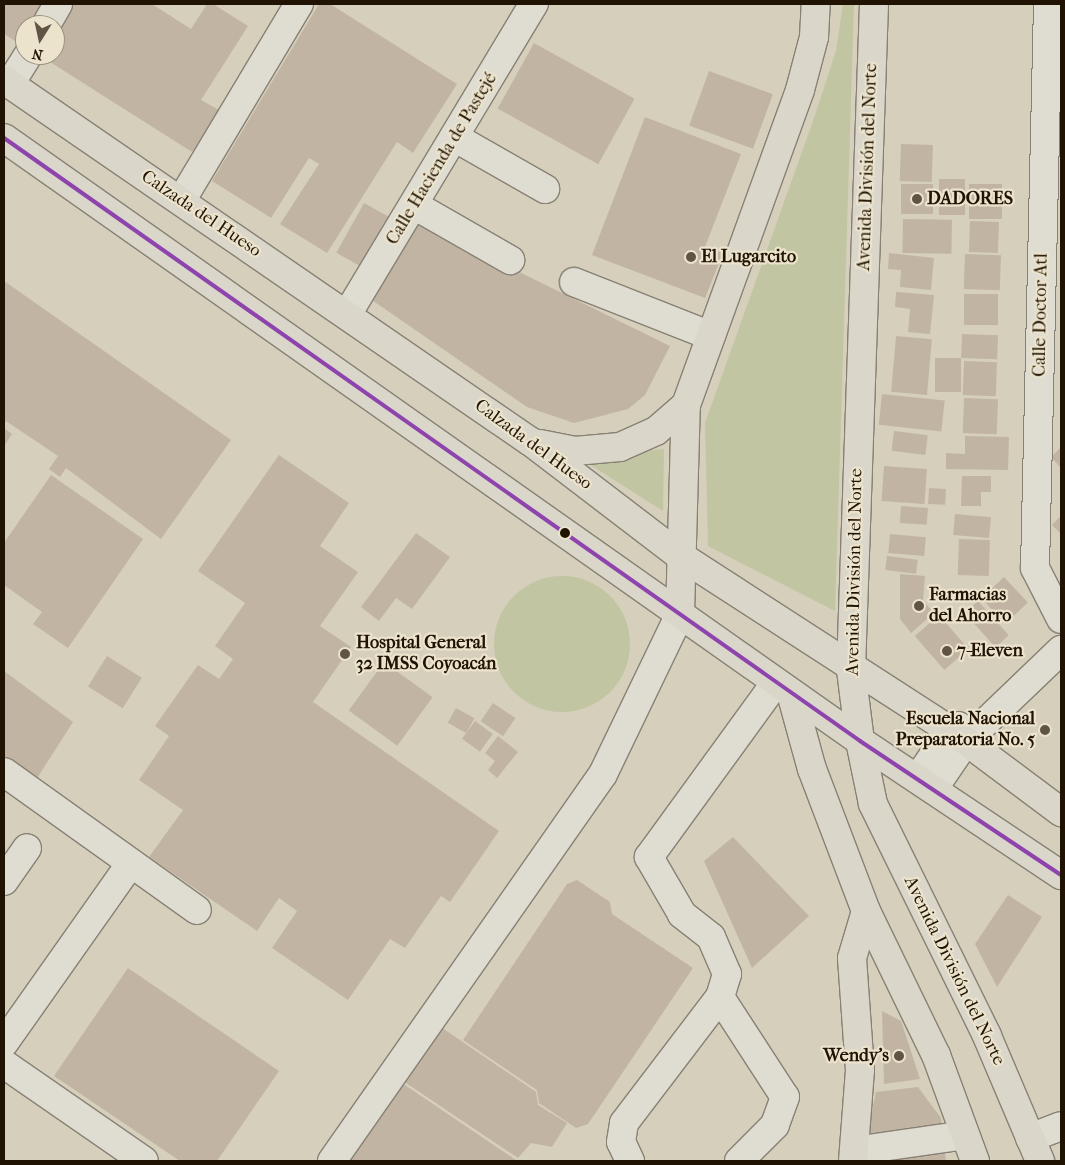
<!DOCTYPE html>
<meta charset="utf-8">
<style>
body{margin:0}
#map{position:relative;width:1065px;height:1165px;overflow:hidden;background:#d6cfbc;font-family:"IM FELL French Canon",serif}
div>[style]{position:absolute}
.green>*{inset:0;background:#c1c5a2}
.round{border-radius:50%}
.building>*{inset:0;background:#c2b4a3;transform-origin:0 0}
.roads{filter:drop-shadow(1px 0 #878174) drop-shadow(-1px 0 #878174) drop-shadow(0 1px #878174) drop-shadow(0 -1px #878174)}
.minor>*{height:28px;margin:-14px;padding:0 14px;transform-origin:14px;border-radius:14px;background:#dfdcd2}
.major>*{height:28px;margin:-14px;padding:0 14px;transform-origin:14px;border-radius:14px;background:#dad6ca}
.bus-1>*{height:4px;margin:-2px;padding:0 2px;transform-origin:2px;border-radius:2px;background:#8e44ad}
.dots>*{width:14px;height:14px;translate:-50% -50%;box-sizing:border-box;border:2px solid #ebe3cc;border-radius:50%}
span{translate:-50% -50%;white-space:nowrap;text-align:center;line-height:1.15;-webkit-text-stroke:4.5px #ebe3cc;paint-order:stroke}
.street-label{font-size:18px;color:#211303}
.poi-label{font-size:18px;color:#211303;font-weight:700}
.left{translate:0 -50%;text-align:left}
.right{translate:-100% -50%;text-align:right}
.frame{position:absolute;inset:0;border:5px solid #211303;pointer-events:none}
.north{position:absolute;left:15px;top:15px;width:50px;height:50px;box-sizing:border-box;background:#ebe3cc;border:1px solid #9a907c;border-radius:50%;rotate:190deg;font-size:14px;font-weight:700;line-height:20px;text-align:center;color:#211303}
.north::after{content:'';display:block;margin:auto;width:18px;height:22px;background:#605544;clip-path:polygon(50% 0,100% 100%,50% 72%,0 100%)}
</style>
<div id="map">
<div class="green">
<div style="clip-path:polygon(843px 4px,854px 4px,835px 611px,708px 546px,705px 423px,812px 124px,836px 51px)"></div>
<div style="clip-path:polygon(664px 449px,663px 511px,578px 457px)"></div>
<div class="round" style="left:494px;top:576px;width:136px;height:136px"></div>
</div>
<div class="building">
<div style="clip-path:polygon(4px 4px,46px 4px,32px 25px,25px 25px,20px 44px,4px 34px)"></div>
<div style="clip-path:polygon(71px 4px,152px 4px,191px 29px,207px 4px,213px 4px,248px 26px,201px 100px,219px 110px,192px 152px,39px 55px,55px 55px,55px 28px)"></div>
<div style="clip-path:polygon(319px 4px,330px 4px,457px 84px,413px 153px,397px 142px,327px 253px,280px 224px,319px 164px,309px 158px,271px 218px,212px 181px)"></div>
<div style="left:534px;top:43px;width:115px;height:75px;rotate:29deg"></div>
<div style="left:709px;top:71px;width:68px;height:58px;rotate:20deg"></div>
<div style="clip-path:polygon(645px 117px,741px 154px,705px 247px,723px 253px,705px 298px,592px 255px)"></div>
<div style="left:901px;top:144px;width:32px;height:37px;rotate:2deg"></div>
<div style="left:939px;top:179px;width:26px;height:36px"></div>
<div style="left:901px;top:184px;width:32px;height:30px"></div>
<div style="left:969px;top:184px;width:33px;height:35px"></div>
<div style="left:364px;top:203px;width:31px;height:57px;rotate:29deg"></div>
<div style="clip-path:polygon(411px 219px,670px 346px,645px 395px,628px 409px,574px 423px,527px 407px,366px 296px)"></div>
<div style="left:903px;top:219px;width:49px;height:34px;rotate:1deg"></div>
<div style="left:970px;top:221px;width:29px;height:31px;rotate:2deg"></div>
<div style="clip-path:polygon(889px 253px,934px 258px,931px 290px,900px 287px,901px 270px,888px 269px)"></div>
<div style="left:965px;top:254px;width:36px;height:35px;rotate:2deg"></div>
<div style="clip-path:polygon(4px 281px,231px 440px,161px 539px,66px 468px,60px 477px,49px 469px,58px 456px,6px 421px,4px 424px)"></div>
<div style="clip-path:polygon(896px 292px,934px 295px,930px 334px,908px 332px,910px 309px,895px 307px)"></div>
<div style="left:964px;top:294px;width:34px;height:31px"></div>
<div style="left:962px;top:334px;width:36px;height:24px;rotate:2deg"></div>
<div style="left:896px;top:336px;width:36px;height:56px;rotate:5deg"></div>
<div style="left:935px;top:358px;width:26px;height:34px"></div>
<div style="left:964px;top:361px;width:33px;height:34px;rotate:2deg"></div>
<div style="left:882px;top:394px;width:63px;height:31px;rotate:6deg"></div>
<div style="left:964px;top:398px;width:34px;height:35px;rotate:2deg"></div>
<div style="clip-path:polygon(4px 428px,12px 434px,4px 446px)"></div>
<div style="left:894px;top:431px;width:34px;height:20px;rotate:7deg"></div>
<div style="clip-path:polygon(965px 436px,1009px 437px,1008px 470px,946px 469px,946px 453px,965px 454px)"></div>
<div style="clip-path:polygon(1061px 447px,1061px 468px,1051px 457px)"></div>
<div style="clip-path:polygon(279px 455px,349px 503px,320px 546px,358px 572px,320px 626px,351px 647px,313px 702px,499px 831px,450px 902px,441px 896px,405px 948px,390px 939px,348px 1000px,272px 948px,297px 911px,279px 898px,257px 931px,149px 857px,183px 810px,139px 780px,169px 736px,155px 726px,198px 665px,219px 679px,233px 659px,215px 646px,245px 603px,198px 571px)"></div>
<div style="left:884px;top:466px;width:43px;height:35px;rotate:4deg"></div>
<div style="clip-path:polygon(51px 475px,143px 539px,68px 648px,33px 624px,42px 612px,4px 585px,4px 543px)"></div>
<div style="clip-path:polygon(962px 476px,991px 476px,991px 492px,981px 492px,981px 506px,961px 506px)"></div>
<div style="left:929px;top:488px;width:17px;height:16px;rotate:3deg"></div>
<div style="left:901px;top:506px;width:27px;height:17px;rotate:4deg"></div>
<div style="left:955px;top:514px;width:36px;height:21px;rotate:5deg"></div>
<div style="clip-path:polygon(1061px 516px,1061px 534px,1052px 525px)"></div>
<div style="clip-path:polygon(416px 533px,450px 557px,412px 609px,396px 598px,379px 621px,361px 607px)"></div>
<div style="left:890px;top:534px;width:36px;height:19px;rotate:5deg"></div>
<div style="left:959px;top:539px;width:31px;height:36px;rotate:2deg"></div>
<div style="left:887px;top:556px;width:31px;height:14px;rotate:7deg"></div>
<div style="clip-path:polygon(900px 574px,925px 576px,923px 601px,934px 613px,911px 633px,900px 619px)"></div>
<div style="left:1004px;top:577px;width:35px;height:31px;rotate:47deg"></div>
<div style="left:978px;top:601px;width:46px;height:18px;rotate:48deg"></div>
<div style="left:939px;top:615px;width:45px;height:32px;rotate:49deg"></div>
<div style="left:107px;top:656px;width:41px;height:36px;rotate:32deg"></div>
<div style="left:384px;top:662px;width:60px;height:60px;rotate:36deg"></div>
<div style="clip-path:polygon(4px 671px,73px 722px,34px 783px,4px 760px)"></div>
<div style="left:493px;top:703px;width:27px;height:22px;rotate:34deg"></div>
<div style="left:456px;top:708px;width:21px;height:17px;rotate:29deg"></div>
<div style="left:475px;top:721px;width:22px;height:22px;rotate:36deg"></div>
<div style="clip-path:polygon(498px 736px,518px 752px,497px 778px,488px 770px,495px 761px,485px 753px)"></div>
<div style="clip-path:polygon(733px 837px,809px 916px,752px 968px,704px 861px)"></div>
<div style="clip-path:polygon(577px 880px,610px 902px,612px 914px,693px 968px,588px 1124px,576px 1128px,539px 1103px,537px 1090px,463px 1040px,567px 884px)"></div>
<div style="clip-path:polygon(1008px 895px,1042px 917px,997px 987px,975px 944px)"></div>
<div style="clip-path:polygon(128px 968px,279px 1071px,217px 1161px,180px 1161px,54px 1076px)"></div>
<div style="clip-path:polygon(882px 1011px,901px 1021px,920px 1079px,884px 1084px)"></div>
<div style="clip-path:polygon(435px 1023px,536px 1092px,538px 1105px,567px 1123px,552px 1147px,531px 1143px,518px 1158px,397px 1077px)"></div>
<div style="clip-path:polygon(396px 1079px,516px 1160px,339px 1161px)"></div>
<div style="clip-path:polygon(918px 1087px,941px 1118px,946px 1161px,873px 1161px,868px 1130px,876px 1092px)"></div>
</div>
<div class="roads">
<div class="minor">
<div style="left:1048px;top:4px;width:564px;rotate:91.32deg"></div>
<div style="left:1035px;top:568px;width:57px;rotate:63deg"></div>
<div style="left:46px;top:25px;width:24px;rotate:-60deg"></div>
<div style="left:10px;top:84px;width:34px;rotate:-58deg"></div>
<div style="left:454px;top:137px;width:105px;rotate:29.7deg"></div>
<div style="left:181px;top:201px;width:230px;rotate:-59.1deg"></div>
<div style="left:414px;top:205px;width:111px;rotate:29.8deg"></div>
<div style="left:574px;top:282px;width:147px;rotate:21.5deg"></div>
<div style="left:348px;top:313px;width:361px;rotate:-59deg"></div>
<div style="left:4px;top:772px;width:237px;rotate:35.6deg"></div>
<div style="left:918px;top:778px;width:57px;rotate:-55.8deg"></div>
<div style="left:950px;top:731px;width:10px;rotate:-29deg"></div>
<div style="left:934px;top:788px;width:57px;rotate:-55.8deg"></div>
<div style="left:966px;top:741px;width:132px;rotate:-43.8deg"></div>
<div style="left:4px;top:881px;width:40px;rotate:-55.1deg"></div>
<div style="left:720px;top:997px;width:119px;rotate:57deg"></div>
<div style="left:785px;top:1097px;width:30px;rotate:110deg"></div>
<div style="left:775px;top:1125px;width:51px;rotate:135deg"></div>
<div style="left:4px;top:1043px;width:220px;rotate:-54.8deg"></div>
<div style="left:4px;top:1064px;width:170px;rotate:34.7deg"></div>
<div style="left:1030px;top:1138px;width:33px;rotate:-21deg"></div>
<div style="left:854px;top:1151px;width:112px;rotate:-8.2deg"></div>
<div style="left:332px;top:1161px;width:472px;rotate:-55deg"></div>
<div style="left:603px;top:774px;width:178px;rotate:-64.3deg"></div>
<div style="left:630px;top:1161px;width:21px;rotate:-115deg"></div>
<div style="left:621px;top:1142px;width:19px;rotate:-81deg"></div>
<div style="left:624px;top:1123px;width:158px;rotate:-52.7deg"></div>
<div style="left:720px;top:997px;width:24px;rotate:-73deg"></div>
<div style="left:727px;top:974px;width:40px;rotate:-113.4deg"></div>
<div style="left:711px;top:937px;width:37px;rotate:-142deg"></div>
<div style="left:682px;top:914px;width:66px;rotate:-120.1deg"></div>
<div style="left:649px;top:857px;width:216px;rotate:-54deg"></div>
</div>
<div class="major">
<div style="left:874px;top:4px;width:666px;rotate:91.98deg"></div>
<div style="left:851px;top:670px;width:72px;rotate:82.8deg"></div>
<div style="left:860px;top:741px;width:64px;rotate:78.3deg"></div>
<div style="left:873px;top:804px;width:258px;rotate:63.8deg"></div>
<div style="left:987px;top:1036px;width:136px;rotate:67deg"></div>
<div style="left:4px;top:80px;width:639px;rotate:34.49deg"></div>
<div style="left:531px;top:442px;width:186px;rotate:37.4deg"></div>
<div style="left:679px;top:555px;width:342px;rotate:32.9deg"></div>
<div style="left:966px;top:741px;width:119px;rotate:36.8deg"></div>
<div style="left:4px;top:138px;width:1047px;rotate:35.16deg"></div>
<div style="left:860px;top:741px;width:242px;rotate:33.7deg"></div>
<div style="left:540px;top:444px;width:36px;rotate:11deg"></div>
<div style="left:575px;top:451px;width:45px;rotate:-5.1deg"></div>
<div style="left:620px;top:447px;width:39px;rotate:-24deg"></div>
<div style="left:656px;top:431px;width:40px;rotate:-41deg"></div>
<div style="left:680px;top:614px;width:209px;rotate:-88.4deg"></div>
<div style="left:686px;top:405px;width:335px;rotate:-70.1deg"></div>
<div style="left:800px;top:90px;width:55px;rotate:-75.2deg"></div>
<div style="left:814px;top:37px;width:33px;rotate:-87deg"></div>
<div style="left:791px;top:693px;width:79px;rotate:74.6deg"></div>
<div style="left:812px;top:769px;width:152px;rotate:69.2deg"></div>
<div style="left:866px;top:911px;width:160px;rotate:64.1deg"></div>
<div style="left:936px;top:1055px;width:113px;rotate:69.8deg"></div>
<div style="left:853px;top:1161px;width:91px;rotate:-85.6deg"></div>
<div style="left:860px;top:1070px;width:112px;rotate:-94.1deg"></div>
<div style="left:852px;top:958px;width:49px;rotate:-73.4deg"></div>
</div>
</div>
<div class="bus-1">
<div style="left:4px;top:138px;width:1047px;rotate:35.16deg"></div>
<div style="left:860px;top:741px;width:242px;rotate:33.7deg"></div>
</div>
<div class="dots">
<div style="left:917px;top:199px;background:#605544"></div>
<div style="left:691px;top:257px;background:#605544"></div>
<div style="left:565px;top:533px;background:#211303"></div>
<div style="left:919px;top:606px;background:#605544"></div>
<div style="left:947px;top:651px;background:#605544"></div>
<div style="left:345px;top:654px;background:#605544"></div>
<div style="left:1045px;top:730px;background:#605544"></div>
<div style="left:899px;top:1056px;background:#605544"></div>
</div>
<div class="street-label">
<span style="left:442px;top:159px;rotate:-59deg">Calle Hacienda de Pastejé</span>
<span style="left:868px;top:167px;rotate:-88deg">Avenida División del Norte</span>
<span style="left:201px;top:214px;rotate:34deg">Calzada del Hueso</span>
<span style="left:1041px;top:315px;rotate:-89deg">Calle Doctor Atl</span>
<span style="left:533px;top:445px;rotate:36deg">Calzada del Hueso</span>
<span style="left:855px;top:572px;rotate:-89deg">Avenida División del Norte</span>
<span style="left:954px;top:971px;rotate:64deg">Avenida División del Norte</span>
</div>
<div class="poi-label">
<span class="left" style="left:927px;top:199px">DADORES</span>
<span class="left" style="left:701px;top:257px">El Lugarcito</span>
<span class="left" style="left:929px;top:606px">Farmacias<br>del Ahorro</span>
<span class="left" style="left:356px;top:654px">Hospital General<br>32 IMSS Coyoacán</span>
<span class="left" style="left:957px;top:651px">7-Eleven</span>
<span class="right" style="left:1035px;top:730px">Escuela Nacional<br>Preparatoria No. 5</span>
<span class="right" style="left:889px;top:1056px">Wendy's</span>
</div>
<div class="frame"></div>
<div class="north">N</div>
</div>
